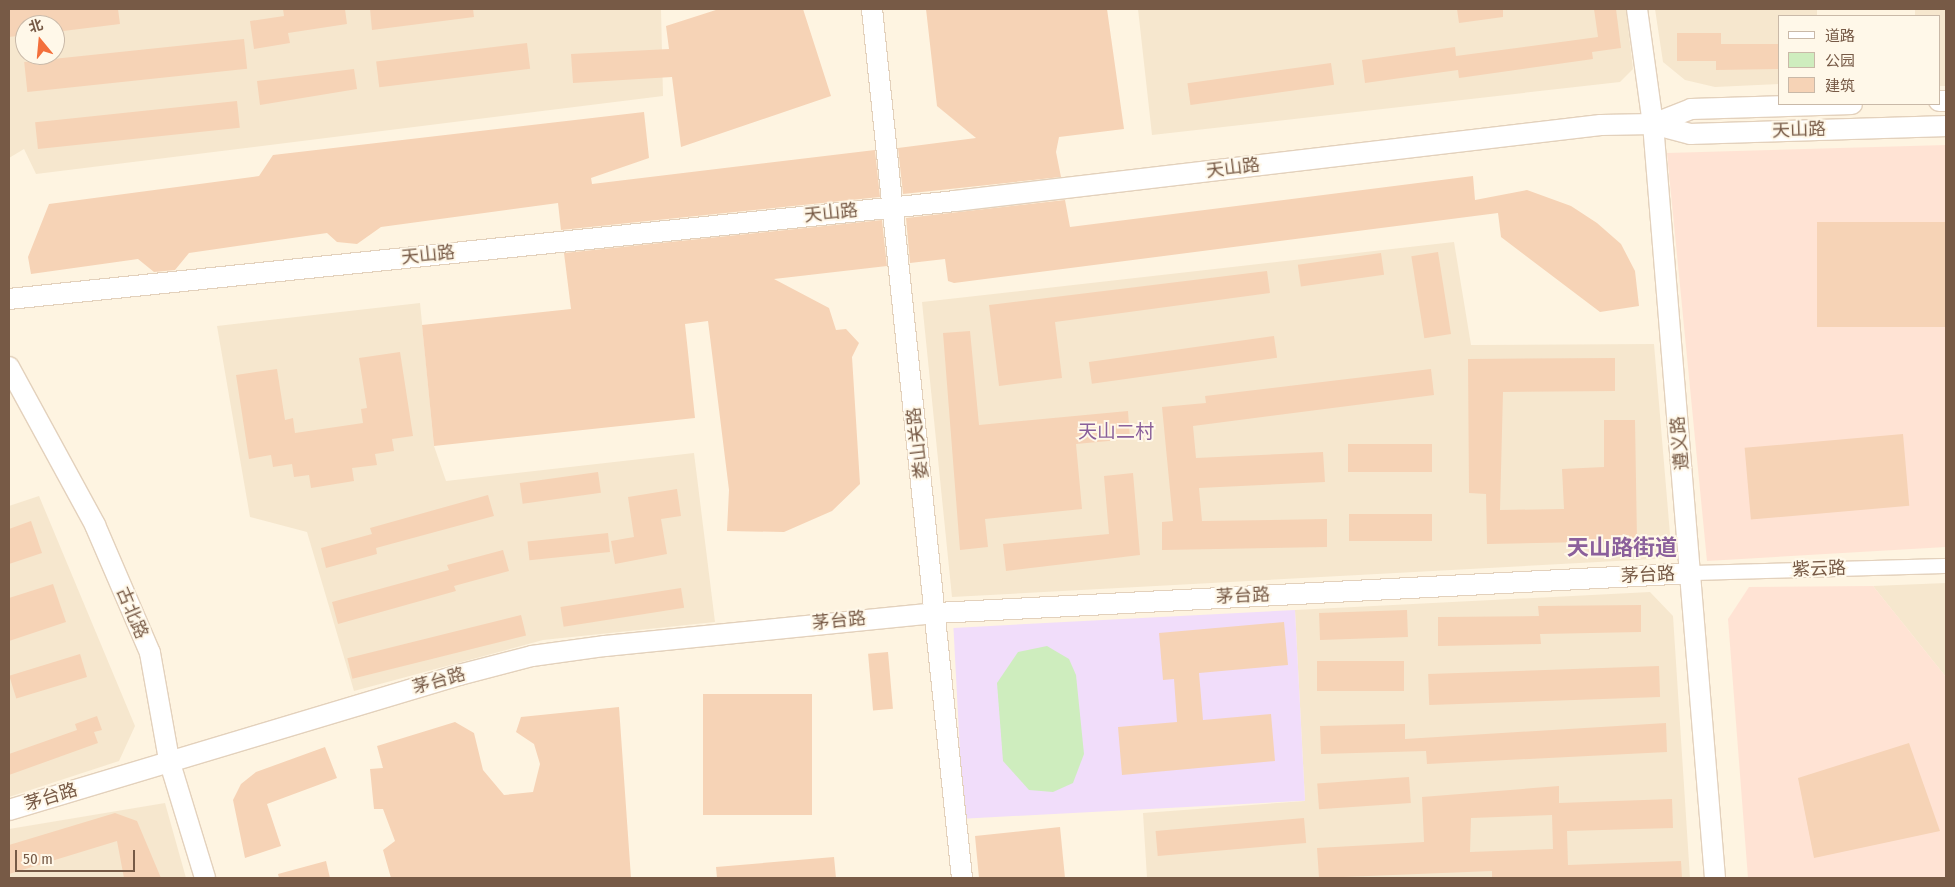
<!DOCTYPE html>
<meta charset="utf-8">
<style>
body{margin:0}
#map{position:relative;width:1955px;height:887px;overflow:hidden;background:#fef4e1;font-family:"Fira Sans Condensed","Noto Sans SC",sans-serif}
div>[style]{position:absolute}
.residential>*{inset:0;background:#f6e7ce}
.commercial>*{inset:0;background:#ffe3d4}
.education>*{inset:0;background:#f1ddfa;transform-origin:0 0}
.green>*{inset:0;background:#ceedbe}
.building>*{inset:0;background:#f6d3b6;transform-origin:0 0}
.roads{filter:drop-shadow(1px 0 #e3d1bc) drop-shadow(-1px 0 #e3d1bc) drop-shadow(0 1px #e3d1bc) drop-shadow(0 -1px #e3d1bc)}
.street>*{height:14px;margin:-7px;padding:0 7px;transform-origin:7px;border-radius:7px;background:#fff}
.secondary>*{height:20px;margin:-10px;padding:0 10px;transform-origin:10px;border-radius:10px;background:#fff}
span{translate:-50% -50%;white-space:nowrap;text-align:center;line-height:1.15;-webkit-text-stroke:4px #fff8e9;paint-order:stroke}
.street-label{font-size:18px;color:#775a46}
.neighbourhood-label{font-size:19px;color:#8b609b}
.district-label{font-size:22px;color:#8b609b;font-weight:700}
.frame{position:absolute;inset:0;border:10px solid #775a46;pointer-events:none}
.legend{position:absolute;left:1778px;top:15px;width:162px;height:90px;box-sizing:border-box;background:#fff8e9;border:1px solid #c9b9a8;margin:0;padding:6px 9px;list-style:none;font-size:15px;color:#775a46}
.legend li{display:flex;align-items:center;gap:10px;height:25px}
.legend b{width:25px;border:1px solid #c9b9a8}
.north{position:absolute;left:15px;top:15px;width:50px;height:50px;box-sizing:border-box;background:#fff8e9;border:1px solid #c9b9a8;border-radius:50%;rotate:343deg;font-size:14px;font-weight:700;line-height:20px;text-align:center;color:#775a46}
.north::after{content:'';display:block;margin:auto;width:18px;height:22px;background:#f36f3b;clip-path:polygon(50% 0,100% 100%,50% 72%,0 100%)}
.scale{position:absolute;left:15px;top:850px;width:120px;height:22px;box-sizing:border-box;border:2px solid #775a46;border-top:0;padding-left:6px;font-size:15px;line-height:18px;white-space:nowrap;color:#775a46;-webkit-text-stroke:4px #fff8e9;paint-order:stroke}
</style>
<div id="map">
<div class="residential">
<div style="clip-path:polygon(evenodd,9px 9px,661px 9px,663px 96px,36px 174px,24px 149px,9px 158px,9px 9px,25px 25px,55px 25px,55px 55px,25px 55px,25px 25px)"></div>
<div style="clip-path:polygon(1138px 9px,1626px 9px,1633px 69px,1620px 82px,1152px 135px)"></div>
<div style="clip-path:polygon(1655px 9px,1817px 9px,1817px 16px,1779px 16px,1779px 84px,1715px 87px,1685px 80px,1663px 62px)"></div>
<div style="clip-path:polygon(1915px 9px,1946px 9px,1946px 86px,1939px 86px,1939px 16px,1915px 16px)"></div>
<div style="clip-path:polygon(1454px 242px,1471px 345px,1654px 344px,1672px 558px,952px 597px,922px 302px)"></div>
<div style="clip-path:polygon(420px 303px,434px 446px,446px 481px,694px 453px,715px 622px,543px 640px,354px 691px,307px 532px,250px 517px,217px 326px)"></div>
<div style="clip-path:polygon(39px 496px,135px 726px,119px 761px,9px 797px,9px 506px)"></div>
<div style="clip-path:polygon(1946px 583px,1946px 677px,1873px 586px)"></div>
<div style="clip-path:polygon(1650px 592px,1673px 616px,1690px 878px,1147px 878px,1143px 813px,1305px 801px,1295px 610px)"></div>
<div style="clip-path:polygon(165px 803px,186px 878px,9px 878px,9px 829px)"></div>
</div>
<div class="commercial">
<div style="clip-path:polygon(1946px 145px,1946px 547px,1707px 561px,1667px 153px)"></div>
<div style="clip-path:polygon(1873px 586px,1946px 677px,1946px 878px,1748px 878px,1728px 619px,1749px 587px)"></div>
</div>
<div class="education">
<div style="left:1295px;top:610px;width:191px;height:342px;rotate:87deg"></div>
</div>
<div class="green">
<div style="clip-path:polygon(1047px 646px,1069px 659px,1076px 675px,1084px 754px,1073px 783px,1053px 792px,1029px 790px,1003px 761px,997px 683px,1018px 652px)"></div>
</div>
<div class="building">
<div style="clip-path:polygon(9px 9px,118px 9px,120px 24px,55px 32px,55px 25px,25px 25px,25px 35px,9px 37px)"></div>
<div style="clip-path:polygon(283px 9px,345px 9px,347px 24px,288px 33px,290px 43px,254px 49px,250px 21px,284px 16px)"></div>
<div style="clip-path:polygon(370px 9px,473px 9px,474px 17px,372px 30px)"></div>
<div style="clip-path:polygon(719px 9px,803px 9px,831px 96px,681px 147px,672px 77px,573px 83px,571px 54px,669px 49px,666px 26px)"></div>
<div style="clip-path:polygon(926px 9px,1107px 9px,1124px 129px,1059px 137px,1056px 152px,1061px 177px,903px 194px,898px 148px,976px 138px,937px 106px)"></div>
<div style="clip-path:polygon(1457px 9px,1503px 9px,1503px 17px,1459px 23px)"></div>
<div style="clip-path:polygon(1594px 9px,1616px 9px,1621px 48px,1592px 52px,1593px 59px,1459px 78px,1458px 70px,1365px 83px,1362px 60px,1455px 47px,1456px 56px,1598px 37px)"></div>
<div style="clip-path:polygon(1677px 33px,1721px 33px,1721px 44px,1779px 44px,1779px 69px,1716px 70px,1716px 61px,1677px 61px)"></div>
<div style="left:244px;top:39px;width:30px;height:221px;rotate:84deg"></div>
<div style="left:527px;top:43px;width:26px;height:152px;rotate:83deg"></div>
<div style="left:1331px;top:63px;width:22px;height:145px;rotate:82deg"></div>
<div style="clip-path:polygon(354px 69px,357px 89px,260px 105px,257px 81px)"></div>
<div style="left:237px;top:101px;width:27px;height:203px;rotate:84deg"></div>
<div style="clip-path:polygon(644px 112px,649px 158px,591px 178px,592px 184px,875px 150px,880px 197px,561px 230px,558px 203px,381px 227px,357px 244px,337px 242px,327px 233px,189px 253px,175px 270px,154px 272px,138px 259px,31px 274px,28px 257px,49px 204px,259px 176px,273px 155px)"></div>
<div style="clip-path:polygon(1473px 176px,1475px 200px,1527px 190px,1571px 206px,1597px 223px,1621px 244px,1635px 271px,1639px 306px,1600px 312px,1501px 237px,1498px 213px,954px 283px,948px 281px,945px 259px,910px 263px,906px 218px,1065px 200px,1070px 227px)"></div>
<div style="clip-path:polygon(882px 220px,887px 266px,774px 279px,829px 308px,836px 330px,846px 329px,859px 343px,852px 357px,860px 484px,832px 511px,784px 532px,727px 531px,729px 490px,708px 321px,685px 324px,695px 418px,434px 446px,422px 325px,571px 309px,564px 253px)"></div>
<div style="left:1946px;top:222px;width:105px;height:129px;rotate:90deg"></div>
<div style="left:1438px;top:252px;width:83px;height:27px;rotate:81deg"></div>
<div style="left:1381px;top:253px;width:22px;height:84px;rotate:82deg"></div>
<div style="clip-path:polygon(1267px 271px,1270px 293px,1055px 322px,1062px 378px,999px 386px,989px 305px)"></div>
<div style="clip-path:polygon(970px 331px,979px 425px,1128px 411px,1130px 439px,1076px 444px,1082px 509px,985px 519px,988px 547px,960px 550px,943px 333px)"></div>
<div style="left:1274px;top:336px;width:22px;height:187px;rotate:82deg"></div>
<div style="clip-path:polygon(400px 352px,413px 436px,392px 439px,394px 451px,375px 454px,377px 465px,352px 468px,354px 481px,311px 488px,309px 475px,294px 477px,292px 464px,273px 467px,271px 455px,249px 459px,236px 375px,277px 369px,285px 420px,293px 418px,295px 433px,363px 423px,361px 409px,367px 408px,359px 358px)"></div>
<div style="clip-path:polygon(1615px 358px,1615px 391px,1503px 392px,1500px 510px,1564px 509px,1562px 469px,1604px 467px,1604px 420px,1635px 420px,1637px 541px,1487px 544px,1486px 494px,1469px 493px,1468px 359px)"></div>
<div style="clip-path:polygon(1431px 369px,1434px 395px,1193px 426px,1196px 458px,1323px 452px,1325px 482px,1199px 488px,1202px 521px,1327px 519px,1327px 547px,1162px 550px,1162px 522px,1173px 521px,1162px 407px,1206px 403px,1205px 396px)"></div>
<div style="left:1903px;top:434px;width:72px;height:159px;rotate:85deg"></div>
<div style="left:1432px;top:444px;width:28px;height:84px;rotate:90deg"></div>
<div style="left:598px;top:472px;width:21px;height:79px;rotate:82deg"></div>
<div style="clip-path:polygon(1133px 473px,1140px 555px,1006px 571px,1003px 544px,1109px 534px,1104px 476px)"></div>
<div style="clip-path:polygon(677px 489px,681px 516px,661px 519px,667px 554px,615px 564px,611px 541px,634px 537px,628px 497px)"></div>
<div style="clip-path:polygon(488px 495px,494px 516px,376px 548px,377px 554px,326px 568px,321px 548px,372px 534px,370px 528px)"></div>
<div style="left:1432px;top:514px;width:27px;height:83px;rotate:90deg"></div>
<div style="clip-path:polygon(31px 521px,42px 553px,9px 564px,9px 529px)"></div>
<div style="left:608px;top:533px;width:19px;height:81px;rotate:84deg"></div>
<div style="clip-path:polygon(503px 550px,509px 571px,454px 586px,456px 591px,338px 624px,332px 602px,449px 570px,447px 565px)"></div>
<div style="clip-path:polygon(53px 584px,66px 622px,9px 641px,9px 598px)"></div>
<div style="left:681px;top:588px;width:20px;height:122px;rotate:81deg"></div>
<div style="clip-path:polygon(1641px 605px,1641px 632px,1540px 634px,1541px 644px,1438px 646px,1438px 617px,1539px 616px,1538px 606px)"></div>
<div style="left:1407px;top:610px;width:27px;height:88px;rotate:88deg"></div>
<div style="left:521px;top:615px;width:21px;height:179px;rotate:76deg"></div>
<div style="clip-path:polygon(1284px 622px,1288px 665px,1199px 673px,1203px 720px,1271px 714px,1275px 761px,1122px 775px,1118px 727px,1177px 722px,1174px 679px,1163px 680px,1159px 633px)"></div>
<div style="left:888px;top:652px;width:57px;height:20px;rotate:85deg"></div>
<div style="left:80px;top:654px;width:24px;height:74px;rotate:73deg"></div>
<div style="left:1404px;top:661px;width:30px;height:87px;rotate:90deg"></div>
<div style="left:1659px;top:666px;width:31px;height:231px;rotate:88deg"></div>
<div style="left:812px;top:694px;width:121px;height:109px;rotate:90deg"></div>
<div style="clip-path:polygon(619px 707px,631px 878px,391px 878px,383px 850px,395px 841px,383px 809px,374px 809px,370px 769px,383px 768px,377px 746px,455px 722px,474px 733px,483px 770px,504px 795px,533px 792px,540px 764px,534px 744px,516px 732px,521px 717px)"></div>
<div style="clip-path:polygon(97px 716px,102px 730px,94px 732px,98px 743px,9px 775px,9px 754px,77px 730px,75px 724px)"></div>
<div style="clip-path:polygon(1666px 723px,1667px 752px,1427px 764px,1426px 751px,1321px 754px,1320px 726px,1405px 724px,1405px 739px)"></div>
<div style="clip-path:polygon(1909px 743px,1940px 831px,1814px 858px,1798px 778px)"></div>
<div style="clip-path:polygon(325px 747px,337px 778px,267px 804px,281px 846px,245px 858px,233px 800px,241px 784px,256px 772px)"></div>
<div style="left:1409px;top:777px;width:26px;height:92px;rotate:86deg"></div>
<div style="clip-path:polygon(evenodd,1559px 786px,1559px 803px,1672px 799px,1673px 828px,1567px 831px,1568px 865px,1681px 861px,1682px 878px,1492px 878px,1492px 871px,1319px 878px,1317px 848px,1424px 842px,1422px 797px,1559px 786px,1552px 815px,1553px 849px,1470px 852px,1471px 818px,1552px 815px)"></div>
<div style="clip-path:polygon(115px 813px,137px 821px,161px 878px,124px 878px,117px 841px,9px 874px,9px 845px)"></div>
<div style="left:1304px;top:818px;width:25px;height:149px;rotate:85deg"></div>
<div style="clip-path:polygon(1060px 827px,1065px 878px,979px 878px,975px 836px)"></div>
<div style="clip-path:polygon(834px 857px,836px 878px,717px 878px,716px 867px)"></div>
<div style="clip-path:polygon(326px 861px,330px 878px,279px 878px,278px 874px)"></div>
</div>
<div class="roads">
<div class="street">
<div style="left:1692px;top:573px;width:254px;rotate:-1.6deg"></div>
</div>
<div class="secondary">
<div style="left:872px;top:9px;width:874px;rotate:84.09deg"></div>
<div style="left:1637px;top:9px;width:116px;rotate:82.1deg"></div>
<div style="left:1653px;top:124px;width:757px;rotate:85.3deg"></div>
<div style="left:1939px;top:101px;width:7px"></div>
<div style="left:1653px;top:124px;width:41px;rotate:-21.5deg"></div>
<div style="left:1691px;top:109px;width:161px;rotate:-1.8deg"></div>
<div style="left:9px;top:299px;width:951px;rotate:-5.91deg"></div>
<div style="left:955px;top:201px;width:650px;rotate:-6.71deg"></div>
<div style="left:1601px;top:125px;width:52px;rotate:-1.1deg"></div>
<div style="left:1653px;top:124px;width:39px;rotate:15deg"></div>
<div style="left:1691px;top:134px;width:255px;rotate:-1.8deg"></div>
<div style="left:9px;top:367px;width:180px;rotate:61.4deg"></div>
<div style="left:95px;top:525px;width:139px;rotate:66.7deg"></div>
<div style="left:150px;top:653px;width:109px;rotate:79.9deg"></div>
<div style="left:169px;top:760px;width:123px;rotate:73deg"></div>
<div style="left:9px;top:810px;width:470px;rotate:-16.7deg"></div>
<div style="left:459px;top:675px;width:75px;rotate:-14.6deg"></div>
<div style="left:532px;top:656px;width:74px;rotate:-7.8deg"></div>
<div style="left:605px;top:646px;width:334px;rotate:-5.7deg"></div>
<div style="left:937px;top:613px;width:756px;rotate:-3.03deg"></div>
</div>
</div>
<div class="street-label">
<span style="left:1799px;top:130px;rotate:-2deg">天山路</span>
<span style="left:1233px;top:168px;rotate:-7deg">天山路</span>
<span style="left:831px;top:213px;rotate:-6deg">天山路</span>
<span style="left:428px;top:255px;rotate:-6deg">天山路</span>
<span style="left:918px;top:443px;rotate:-97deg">娄山关路</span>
<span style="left:1680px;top:443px;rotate:-95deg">遵义路</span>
<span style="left:1819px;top:569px;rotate:-2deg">紫云路</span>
<span style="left:1648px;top:575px;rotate:-3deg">茅台路</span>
<span style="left:1243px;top:596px;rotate:-3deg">茅台路</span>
<span style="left:132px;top:613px;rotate:67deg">古北路</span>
<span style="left:839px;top:621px;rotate:-6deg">茅台路</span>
<span style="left:439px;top:681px;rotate:-16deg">茅台路</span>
<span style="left:51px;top:797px;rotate:-17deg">茅台路</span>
</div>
<div class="neighbourhood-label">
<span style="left:1116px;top:432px">天山二村</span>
</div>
<div class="district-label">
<span style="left:1622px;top:548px">天山路街道</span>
</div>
<div class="frame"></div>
<ul class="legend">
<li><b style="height:6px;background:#fff"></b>道路</li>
<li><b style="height:14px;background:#ceedbe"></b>公园</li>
<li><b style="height:14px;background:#f6d3b6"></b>建筑</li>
</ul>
<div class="north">北</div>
<div class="scale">50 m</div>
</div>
